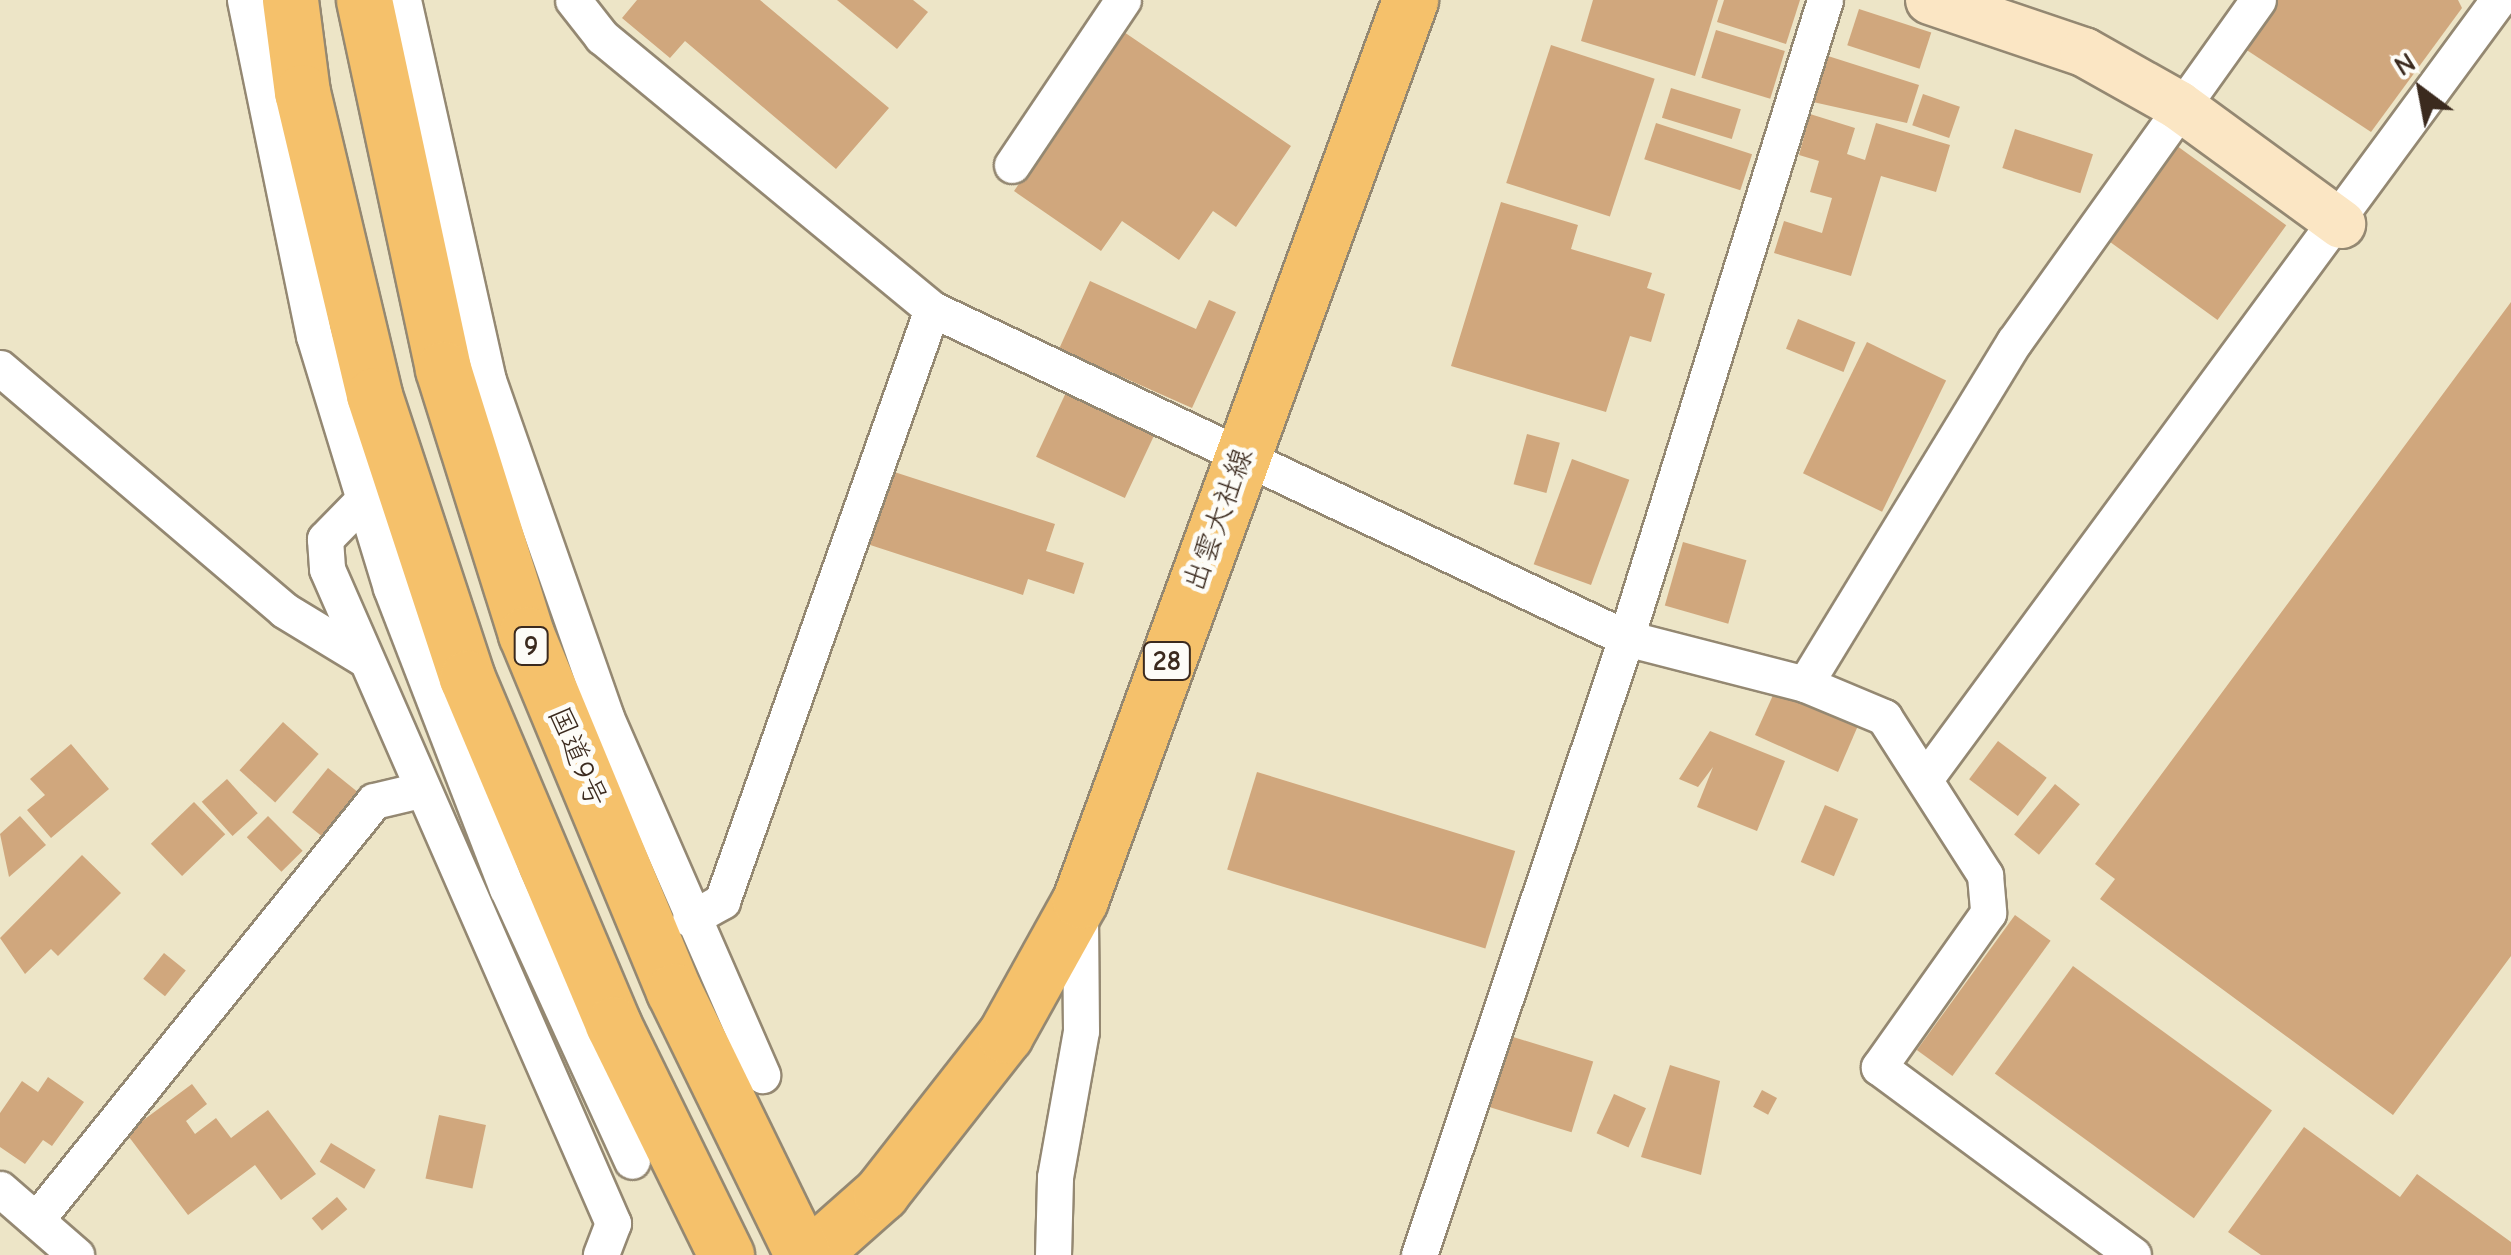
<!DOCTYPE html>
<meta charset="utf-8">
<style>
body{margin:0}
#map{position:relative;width:2511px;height:1255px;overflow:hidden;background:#ede5c7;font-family:"Comic Neue","Klee One",sans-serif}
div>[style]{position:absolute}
.building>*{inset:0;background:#d0a77d;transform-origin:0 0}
.roads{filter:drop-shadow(2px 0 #948872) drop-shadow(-2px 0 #948872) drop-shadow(0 2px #948872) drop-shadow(0 -2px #948872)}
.street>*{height:35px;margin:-17.5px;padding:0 17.5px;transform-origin:17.5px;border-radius:17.5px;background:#fff}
.secondary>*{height:48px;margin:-24px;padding:0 24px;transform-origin:24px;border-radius:24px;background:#fbe6c4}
.primary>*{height:55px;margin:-27.5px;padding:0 27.5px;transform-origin:27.5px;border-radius:27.5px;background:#f5c16b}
.highway>*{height:55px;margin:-27.5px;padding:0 27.5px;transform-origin:27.5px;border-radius:27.5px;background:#f5c16b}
span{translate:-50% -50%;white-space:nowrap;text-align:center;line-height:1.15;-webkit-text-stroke:10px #fdfcf7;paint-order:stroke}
.shield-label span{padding:2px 8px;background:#fdfcf7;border:2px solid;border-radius:8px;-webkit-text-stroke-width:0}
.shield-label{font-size:28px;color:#3b2a1e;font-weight:700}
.street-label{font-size:30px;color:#3b2a1e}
.north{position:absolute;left:2371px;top:40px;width:100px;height:100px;-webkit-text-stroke:8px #fdfcf7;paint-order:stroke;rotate:328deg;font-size:28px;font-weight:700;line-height:40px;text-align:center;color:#3b2a1e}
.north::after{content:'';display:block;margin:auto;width:35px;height:45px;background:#3b2a1e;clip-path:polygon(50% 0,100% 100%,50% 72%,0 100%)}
</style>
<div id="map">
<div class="building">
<div style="clip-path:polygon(637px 0,760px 0,889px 108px,836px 169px,685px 41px,670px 58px,622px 18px)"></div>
<div style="clip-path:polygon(837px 0,913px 0,928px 12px,897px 49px)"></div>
<div style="clip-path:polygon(1593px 0,1718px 0,1695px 76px,1581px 41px)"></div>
<div style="clip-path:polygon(1724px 0,1800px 0,1786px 44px,1717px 22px)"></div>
<div style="clip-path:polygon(2268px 0,2458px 0,2462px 8px,2371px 132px,2236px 43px)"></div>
<div style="left:1859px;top:9px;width:76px;height:38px;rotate:18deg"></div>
<div style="left:1716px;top:30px;width:72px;height:50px;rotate:17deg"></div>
<div style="clip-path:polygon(1124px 32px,1291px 146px,1236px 227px,1213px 211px,1179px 260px,1122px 221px,1101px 251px,1014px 191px)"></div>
<div style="left:1551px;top:45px;width:109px;height:145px;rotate:18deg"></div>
<div style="clip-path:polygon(1828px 56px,1919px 85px,1907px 123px,1813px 102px)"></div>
<div style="left:1671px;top:88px;width:73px;height:31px;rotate:17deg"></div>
<div style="left:1923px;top:94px;width:39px;height:33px;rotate:19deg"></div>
<div style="clip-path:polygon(1810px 114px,1855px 128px,1847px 154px,1865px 160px,1876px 123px,1950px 145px,1936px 192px,1881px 176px,1851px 276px,1774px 253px,1784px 221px,1822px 233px,1832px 198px,1810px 192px,1819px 161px,1799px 155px)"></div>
<div style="left:1656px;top:123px;width:101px;height:38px;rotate:18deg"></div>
<div style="left:2015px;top:129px;width:82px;height:41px;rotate:18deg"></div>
<div style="left:2173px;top:143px;width:140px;height:117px;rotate:36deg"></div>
<div style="clip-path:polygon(1501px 202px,1578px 225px,1571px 249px,1652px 273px,1647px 288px,1665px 294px,1651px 342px,1630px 336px,1606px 412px,1451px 366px)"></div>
<div style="clip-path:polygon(1090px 281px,1196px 329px,1209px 300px,1236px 312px,1192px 408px,1059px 349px)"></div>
<div style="clip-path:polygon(2511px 302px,2511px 956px,2393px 1115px,2100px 899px,2115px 879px,2095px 864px)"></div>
<div style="left:1798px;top:319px;width:62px;height:32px;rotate:22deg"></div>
<div style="left:1867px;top:342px;width:88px;height:146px;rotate:26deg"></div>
<div style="left:1069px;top:386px;width:98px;height:78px;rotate:25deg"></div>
<div style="left:1527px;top:434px;width:34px;height:52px;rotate:15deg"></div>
<div style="left:1572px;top:459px;width:61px;height:112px;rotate:20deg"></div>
<div style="clip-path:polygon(882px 468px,1055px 524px,1046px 551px,1084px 563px,1074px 594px,1028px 579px,1023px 595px,858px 541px)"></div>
<div style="left:1683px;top:542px;width:66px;height:66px;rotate:16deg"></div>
<div style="clip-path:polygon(1774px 693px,1860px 721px,1838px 772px,1755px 735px)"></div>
<div style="left:283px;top:722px;width:48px;height:65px;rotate:42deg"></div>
<div style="clip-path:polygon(1710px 731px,1785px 761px,1757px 831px,1697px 807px,1713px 767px,1698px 787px,1679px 779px)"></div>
<div style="left:1998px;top:741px;width:61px;height:48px;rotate:37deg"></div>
<div style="clip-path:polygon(71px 744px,109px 789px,51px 838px,27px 810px,45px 795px,30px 779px)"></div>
<div style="left:328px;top:768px;width:41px;height:57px;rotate:39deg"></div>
<div style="left:1257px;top:772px;width:270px;height:102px;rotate:17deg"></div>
<div style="left:227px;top:779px;width:46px;height:34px;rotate:48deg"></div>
<div style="left:2055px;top:784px;width:32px;height:65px;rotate:39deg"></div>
<div style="left:194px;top:802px;width:45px;height:60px;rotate:46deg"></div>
<div style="left:1825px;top:805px;width:36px;height:62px;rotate:23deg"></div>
<div style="clip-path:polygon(20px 816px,46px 845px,9px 877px,0 834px)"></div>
<div style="left:268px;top:816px;width:49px;height:30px;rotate:45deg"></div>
<div style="clip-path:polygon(82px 855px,121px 893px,58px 956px,51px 949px,25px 974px,0 938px)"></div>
<div style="left:2015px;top:915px;width:44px;height:167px;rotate:36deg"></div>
<div style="left:164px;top:953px;width:28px;height:33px;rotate:39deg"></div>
<div style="left:2073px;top:966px;width:246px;height:133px;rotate:36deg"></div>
<div style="left:1510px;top:1036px;width:87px;height:74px;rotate:17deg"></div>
<div style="clip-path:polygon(1670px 1065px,1720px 1081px,1701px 1175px,1641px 1157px)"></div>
<div style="clip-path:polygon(48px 1077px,84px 1102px,52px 1146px,43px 1140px,25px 1164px,0 1147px,0 1113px,22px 1081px,38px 1092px)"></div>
<div style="clip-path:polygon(192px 1084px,207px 1104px,186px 1121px,195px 1134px,216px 1118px,231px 1138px,268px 1110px,316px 1174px,281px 1200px,255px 1165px,188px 1215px,126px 1133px)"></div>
<div style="left:1762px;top:1090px;width:17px;height:19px;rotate:28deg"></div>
<div style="left:1614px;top:1094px;width:35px;height:43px;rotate:24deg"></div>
<div style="left:439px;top:1115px;width:48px;height:65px;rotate:12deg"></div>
<div style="clip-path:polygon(2304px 1127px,2400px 1197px,2417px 1174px,2511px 1242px,2511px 1255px,2261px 1255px,2228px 1232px)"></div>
<div style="left:331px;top:1143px;width:52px;height:22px;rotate:31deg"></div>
<div style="left:337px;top:1197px;width:16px;height:33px;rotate:50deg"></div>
</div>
<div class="roads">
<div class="street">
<div style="left:245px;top:0;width:343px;rotate:78.4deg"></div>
<div style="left:314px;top:336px;width:264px;rotate:73deg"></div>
<div style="left:391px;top:588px;width:322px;rotate:68.9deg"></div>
<div style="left:507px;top:888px;width:300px;rotate:65.4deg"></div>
<div style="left:403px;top:0;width:389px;rotate:77.4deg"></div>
<div style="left:488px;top:380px;width:355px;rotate:70.7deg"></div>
<div style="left:605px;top:715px;width:393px;rotate:66.4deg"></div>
<div style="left:573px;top:0;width:47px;rotate:51.9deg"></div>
<div style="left:602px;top:37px;width:428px;rotate:39.5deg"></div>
<div style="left:932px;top:309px;width:768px;rotate:25.36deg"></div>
<div style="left:1626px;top:638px;width:185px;rotate:14.4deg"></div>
<div style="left:1805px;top:684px;width:86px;rotate:22.7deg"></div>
<div style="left:1884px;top:717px;width:188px;rotate:57.4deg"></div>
<div style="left:1985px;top:875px;width:38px;rotate:85deg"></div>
<div style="left:1988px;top:913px;width:189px;rotate:125.3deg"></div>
<div style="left:1879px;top:1067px;width:316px;rotate:36.5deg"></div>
<div style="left:1012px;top:165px;width:199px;rotate:-56.1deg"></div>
<div style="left:0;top:368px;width:373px;rotate:40.4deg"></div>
<div style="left:284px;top:610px;width:92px;rotate:31.3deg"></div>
<div style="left:364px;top:499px;width:56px;rotate:134.3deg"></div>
<div style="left:325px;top:539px;width:30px;rotate:86deg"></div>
<div style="left:327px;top:569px;width:714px;rotate:66.38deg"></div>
<div style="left:613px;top:1223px;width:34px;rotate:111deg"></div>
<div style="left:1805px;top:684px;width:401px;rotate:-58.6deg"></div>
<div style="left:2014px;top:342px;width:420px;rotate:-54.5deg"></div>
<div style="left:1925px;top:779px;width:967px;rotate:-53.66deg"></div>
<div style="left:690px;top:919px;width:37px;rotate:-29deg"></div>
<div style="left:722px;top:901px;width:628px;rotate:-70.47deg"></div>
<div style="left:0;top:1189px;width:101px;rotate:41deg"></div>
<div style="left:36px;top:1220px;width:538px;rotate:-51.11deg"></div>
<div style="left:374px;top:801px;width:43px;rotate:-13.4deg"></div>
<div style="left:1053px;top:1255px;width:78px;rotate:-88.5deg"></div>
<div style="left:1055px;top:1177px;width:148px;rotate:-79.9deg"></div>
<div style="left:1081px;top:1031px;width:120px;rotate:-90.5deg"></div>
<div style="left:1419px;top:1255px;width:651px;rotate:-71.45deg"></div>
<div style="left:1626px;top:638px;width:668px;rotate:-72.68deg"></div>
</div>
<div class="secondary">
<div style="left:1930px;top:0;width:163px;rotate:18.7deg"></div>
<div style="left:2084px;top:52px;width:108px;rotate:29.4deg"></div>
<div style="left:2178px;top:105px;width:202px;rotate:36.1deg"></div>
</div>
<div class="primary">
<div style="left:811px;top:1255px;width:94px;rotate:-41.5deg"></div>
<div style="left:881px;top:1193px;width:201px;rotate:-51.9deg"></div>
<div style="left:1005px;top:1035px;width:154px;rotate:-60.9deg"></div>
<div style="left:1080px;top:900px;width:959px;rotate:-69.86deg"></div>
</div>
<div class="highway">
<div style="left:290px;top:0;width:93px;rotate:82.6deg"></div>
<div style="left:302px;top:92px;width:311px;rotate:76.6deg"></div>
<div style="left:374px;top:395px;width:298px;rotate:71.8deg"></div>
<div style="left:467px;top:678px;width:376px;rotate:67.1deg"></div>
<div style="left:613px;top:1024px;width:257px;rotate:63.9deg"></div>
<div style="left:364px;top:0;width:377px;rotate:77.9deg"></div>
<div style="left:443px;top:369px;width:278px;rotate:72.6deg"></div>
<div style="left:526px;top:634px;width:386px;rotate:67.5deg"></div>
<div style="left:674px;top:991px;width:294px;rotate:64deg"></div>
</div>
</div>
<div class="shield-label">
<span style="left:531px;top:646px">9</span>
<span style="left:1167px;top:661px">28</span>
</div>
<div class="street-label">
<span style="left:1219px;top:520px;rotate:-70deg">出雲大社線</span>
<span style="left:577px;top:757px;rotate:67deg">国道9号</span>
</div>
<div class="north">N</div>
</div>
